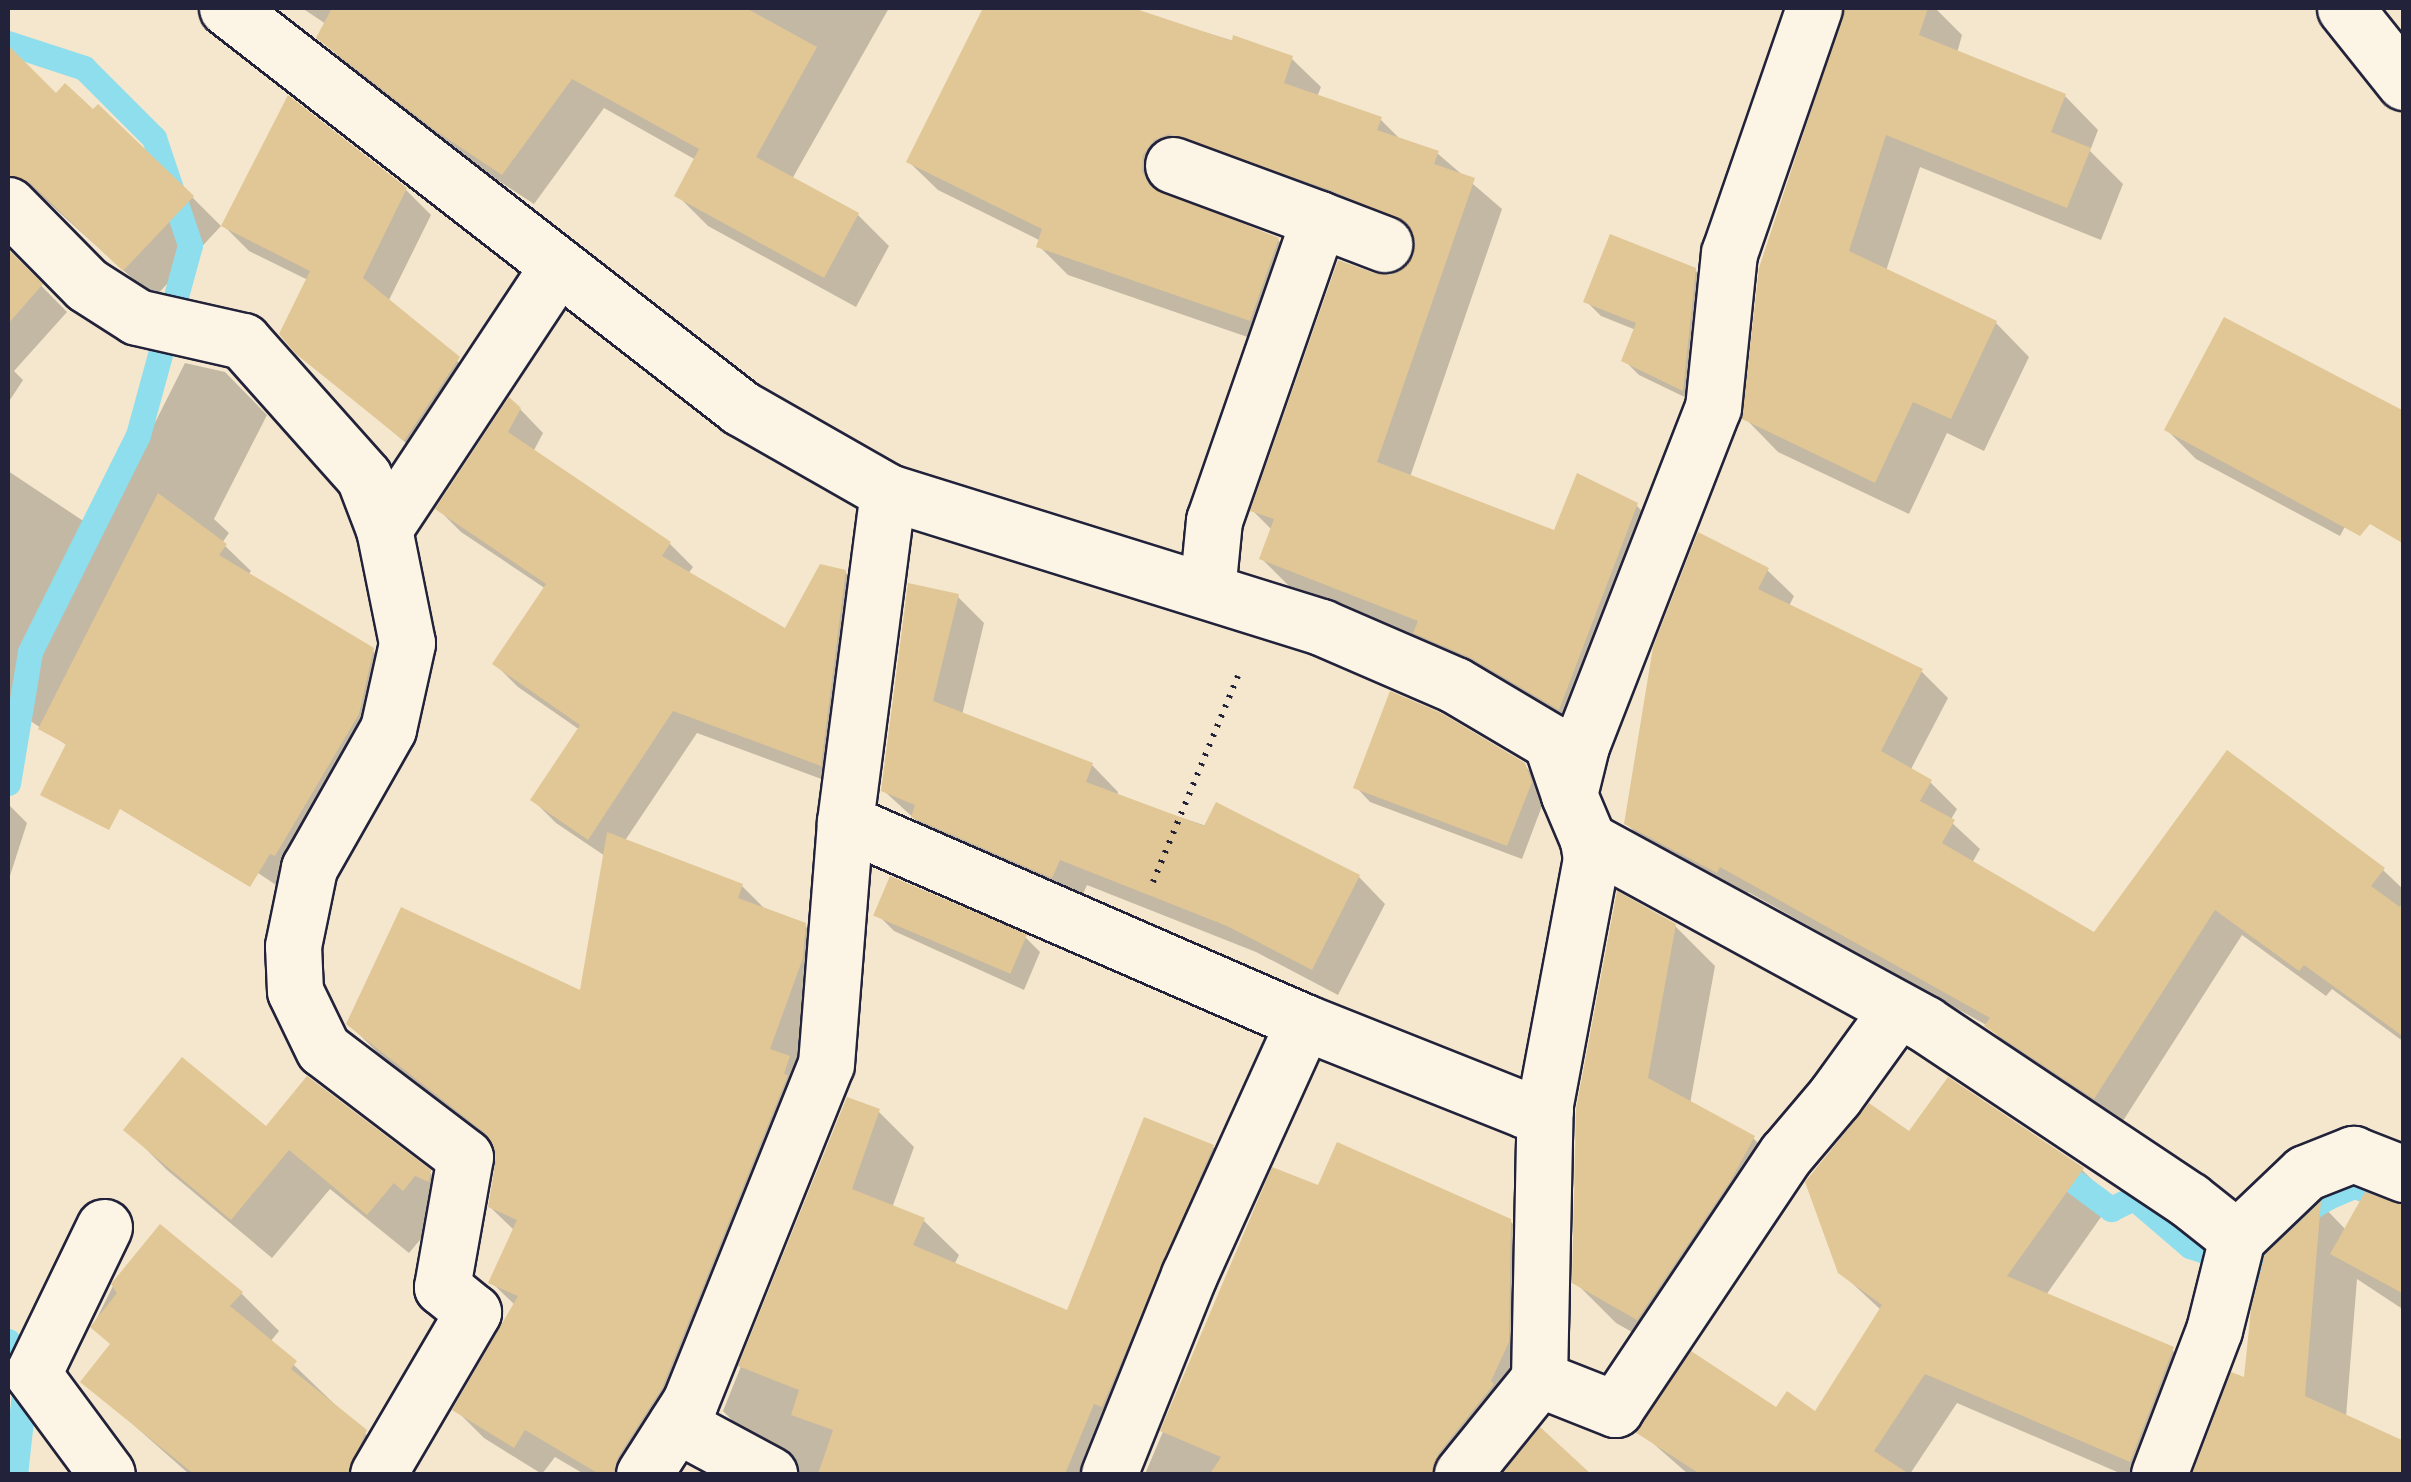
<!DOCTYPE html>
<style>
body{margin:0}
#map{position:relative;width:2411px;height:1482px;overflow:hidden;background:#f4e7cd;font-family:"Architects Daughter",sans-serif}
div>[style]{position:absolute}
.shadow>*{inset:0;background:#0003}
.stream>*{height:25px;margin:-12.5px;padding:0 12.5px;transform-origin:12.5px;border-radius:12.5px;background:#8fdeed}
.building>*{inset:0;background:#e1c696;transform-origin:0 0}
.path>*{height:6px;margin-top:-3px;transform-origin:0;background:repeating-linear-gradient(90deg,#22223b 0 2.5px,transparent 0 10.5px)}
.roads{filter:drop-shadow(2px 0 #22223b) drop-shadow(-2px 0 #22223b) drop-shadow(0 2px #22223b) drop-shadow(0 -2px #22223b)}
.minor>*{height:55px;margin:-27.5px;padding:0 27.5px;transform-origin:27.5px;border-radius:27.5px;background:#fcf5e5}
span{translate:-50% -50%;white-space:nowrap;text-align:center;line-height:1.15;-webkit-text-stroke:10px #fcf5e5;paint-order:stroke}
.frame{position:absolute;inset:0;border:10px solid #22223b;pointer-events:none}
</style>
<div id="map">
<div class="shadow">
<div style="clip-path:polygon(302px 8px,889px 8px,792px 179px,858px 215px,889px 246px,856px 307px,708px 226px,677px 195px,696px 160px,604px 108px,534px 204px,470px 162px,351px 69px,319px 37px,326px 24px)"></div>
<div style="clip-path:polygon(986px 8px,1126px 8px,1292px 59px,1321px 87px,1317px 97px,1380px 119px,1402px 141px,1437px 153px,1502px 209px,1410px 477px,1556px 533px,1636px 505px,1665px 534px,1588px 737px,1445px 661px,1423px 639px,1291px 588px,1262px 559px,1272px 530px,1253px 511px,1373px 276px,1390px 277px,1404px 271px,1415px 257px,1417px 242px,1361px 218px,1171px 185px,1171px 197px,1278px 240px,1307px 269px,1279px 348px,1068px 275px,1039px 246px,1041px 241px,938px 190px,909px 162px)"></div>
<div style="clip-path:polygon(1847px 8px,1935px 8px,1962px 35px,1957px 53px,2065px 96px,2098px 130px,2090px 151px,2123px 184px,2101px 240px,1920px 167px,1886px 271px,1996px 323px,2029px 357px,1984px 451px,1947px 433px,1909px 514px,1778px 452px,1745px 418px,1761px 268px)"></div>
<div style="clip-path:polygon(33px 74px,56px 96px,192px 197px,221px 226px,154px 298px,8px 166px,8px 101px)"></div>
<div style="clip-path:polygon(406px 190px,431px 215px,388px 302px,484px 384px,431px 464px,298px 352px,308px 280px,249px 251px,224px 226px)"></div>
<div style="clip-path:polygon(8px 252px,67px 312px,14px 371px,23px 380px,8px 403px)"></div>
<div style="clip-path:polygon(1695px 270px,1710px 285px,1697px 403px,1639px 375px,1624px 360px,1636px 330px,1601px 316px,1586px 301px)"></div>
<div style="clip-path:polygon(185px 363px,225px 372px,267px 415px,214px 519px,229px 533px,222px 543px,251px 571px,248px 575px,372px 650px,399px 677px,288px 893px,8px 706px,8px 471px,100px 532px)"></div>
<div style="clip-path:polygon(520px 409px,543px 433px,533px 452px,670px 544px,693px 567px,688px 574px,786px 632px,845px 572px,868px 595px,843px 787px,697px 733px,624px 842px,742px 886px,768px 912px,804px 925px,834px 955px,831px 988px,654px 1474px,584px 1474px,555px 1457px,542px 1474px,484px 1438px,455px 1409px,516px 1306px,491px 1282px,515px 1231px,490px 1207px,497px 1146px,378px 1053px,349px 1024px,582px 994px,605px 856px,556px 823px,533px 800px,580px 730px,518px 687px,495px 664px,546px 589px,461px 532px,438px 509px)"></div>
<div style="clip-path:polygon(2399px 425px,2340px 536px,2196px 459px,2167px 430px)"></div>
<div style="clip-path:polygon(1767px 570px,1794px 596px,1789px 606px,1922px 672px,1948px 698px,1910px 771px,1930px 782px,1957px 809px,1950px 821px,1980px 849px,1972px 863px,2094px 935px,2383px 870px,2404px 890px,2400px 910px,2404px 913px,2404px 1042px,2332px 989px,2326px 996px,2242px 935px,2121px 1124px,2014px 1052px,1988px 1026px,1748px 892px,1744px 898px,1653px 850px,1626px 823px)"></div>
<div style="clip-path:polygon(957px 596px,984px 623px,962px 715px,1092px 765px,1118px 792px,1117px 796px,1359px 877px,1385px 904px,1338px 995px,1256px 952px,1087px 885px,1079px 903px,941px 843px,883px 790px)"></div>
<div style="clip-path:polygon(1524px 765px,1539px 781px,1545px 798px,1522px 859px,1370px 802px,1356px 787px)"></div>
<div style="clip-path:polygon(8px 804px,27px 823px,8px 882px)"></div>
<div style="clip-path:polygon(879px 916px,1026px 938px,1040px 952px,1024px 990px,894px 931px)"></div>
<div style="clip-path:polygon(1675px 926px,1715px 966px,1690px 1104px,1753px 1138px,1793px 1178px,1678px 1358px,1616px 1323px,1575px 1282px)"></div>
<div style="clip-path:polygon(848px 1100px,878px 1111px,914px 1147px,892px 1208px,923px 1220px,959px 1255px,954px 1265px,1068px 1313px,1213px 1147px,1248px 1182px,1124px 1474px,802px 1474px,758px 1447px,723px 1411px)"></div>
<div style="clip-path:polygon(127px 1130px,267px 1130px,429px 1172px,470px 1213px,435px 1222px,409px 1253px,330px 1189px,272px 1258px,167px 1170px)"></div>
<div style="clip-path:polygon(1910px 1135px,2082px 1170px,2113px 1200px,2046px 1295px,2172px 1350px,2204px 1381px,2167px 1474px,2122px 1474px,1957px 1403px,1910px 1474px,1688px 1474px,1639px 1431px,1776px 1410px,1816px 1414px,1881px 1310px,1840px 1272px)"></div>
<div style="clip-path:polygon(1274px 1170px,1319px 1188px,1510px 1221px,1546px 1257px,1485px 1474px,1145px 1474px)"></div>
<div style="clip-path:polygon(2321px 1204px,2346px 1230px,2404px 1205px,2404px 1310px,2357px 1279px,2346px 1417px,2404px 1443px,2404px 1474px,2195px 1474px,2233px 1375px,2246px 1381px,2267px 1256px)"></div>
<div style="clip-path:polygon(113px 1286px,241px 1293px,279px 1331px,270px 1342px,404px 1471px,402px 1474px,189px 1474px,84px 1381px,112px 1345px,93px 1326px)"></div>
</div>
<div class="stream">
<div style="left:8px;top:43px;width:80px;rotate:18.2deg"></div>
<div style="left:84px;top:68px;width:99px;rotate:45deg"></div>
<div style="left:154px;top:138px;width:113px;rotate:71.4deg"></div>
<div style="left:190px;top:245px;width:197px;rotate:105.3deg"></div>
<div style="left:138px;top:435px;width:242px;rotate:116.5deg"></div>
<div style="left:30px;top:652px;width:133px;rotate:99.5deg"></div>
<div style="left:2076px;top:1183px;width:44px;rotate:36.6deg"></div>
<div style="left:2111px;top:1209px;width:25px;rotate:-26deg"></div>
<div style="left:2134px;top:1198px;width:74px;rotate:40.6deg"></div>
<div style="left:2190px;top:1246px;width:80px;rotate:18.9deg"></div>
<div style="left:2266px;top:1272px;width:54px;rotate:-68.2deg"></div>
<div style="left:2286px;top:1222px;width:49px;rotate:-30.8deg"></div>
<div style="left:2328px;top:1197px;width:28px;rotate:-23deg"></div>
<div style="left:2354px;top:1186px;width:52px;rotate:17.7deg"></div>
<div style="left:8px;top:1341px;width:54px;rotate:72.9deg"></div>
<div style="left:24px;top:1393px;width:81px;rotate:96.3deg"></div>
</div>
<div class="building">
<div style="clip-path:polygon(332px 8px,746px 8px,817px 47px,756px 157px,859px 213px,824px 278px,674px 196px,699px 149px,572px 79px,502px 175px,436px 131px,316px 38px)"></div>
<div style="clip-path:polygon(983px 8px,1133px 8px,1232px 41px,1233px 35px,1293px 56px,1284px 83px,1382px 117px,1377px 130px,1439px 151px,1434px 164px,1475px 178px,1377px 462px,1554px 530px,1577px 473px,1638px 503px,1559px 710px,1471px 658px,1413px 633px,1418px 621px,1259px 559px,1274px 519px,1250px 511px,1338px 260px,1374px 273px,1390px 275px,1403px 269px,1413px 256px,1415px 240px,1408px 224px,1330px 190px,1169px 134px,1154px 140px,1143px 155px,1142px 171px,1150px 186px,1279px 238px,1250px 321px,1036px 247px,1042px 229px,906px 162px)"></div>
<div style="clip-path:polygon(1845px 8px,1928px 8px,1919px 35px,2066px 94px,2051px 132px,2091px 148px,2067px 208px,1886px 135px,1849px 251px,1997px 321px,1951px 419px,1913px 402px,1875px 483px,1742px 419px,1759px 268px)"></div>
<div style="clip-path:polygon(8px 45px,56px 93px,65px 83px,93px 109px,98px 104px,194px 196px,123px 271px,30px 183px,8px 175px)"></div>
<div style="clip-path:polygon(288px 95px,407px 188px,363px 278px,460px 357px,404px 441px,296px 354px,279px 334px,310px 271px,221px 226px)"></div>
<div style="clip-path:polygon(1610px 234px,1696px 268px,1683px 391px,1621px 361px,1636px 323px,1583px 302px)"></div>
<div style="clip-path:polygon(8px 249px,43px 284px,8px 324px)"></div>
<div style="clip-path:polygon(2224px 317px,2404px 411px,2404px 544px,2370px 524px,2360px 536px,2164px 430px)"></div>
<div style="clip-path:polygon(509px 397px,521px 408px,508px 432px,671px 542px,662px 556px,785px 628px,820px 564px,846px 570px,821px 766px,673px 711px,588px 840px,530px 800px,580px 725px,492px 664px,546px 584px,435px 509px)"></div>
<div style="clip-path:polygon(158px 493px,227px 544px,219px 555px,374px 648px,359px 714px,275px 856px,270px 854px,250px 887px,120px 809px,109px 830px,40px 795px,66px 744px,38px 729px)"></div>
<div style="clip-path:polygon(1698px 532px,1769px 568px,1758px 589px,1923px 669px,1881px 751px,1932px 780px,1920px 801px,1955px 820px,1942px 843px,2094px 932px,2227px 750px,2385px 868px,2371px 886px,2404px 910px,2404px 1037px,2304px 965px,2299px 971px,2215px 910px,2094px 1099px,1984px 1026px,1990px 1018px,1720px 867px,1717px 873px,1624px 824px,1653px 647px)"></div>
<div style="clip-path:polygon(908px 583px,959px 594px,933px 701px,1093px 763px,1086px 782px,1204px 826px,1216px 802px,1360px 875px,1312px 970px,1227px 926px,1060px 860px,1052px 878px,911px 817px,915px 805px,881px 791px)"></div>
<div style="clip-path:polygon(1390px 691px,1441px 713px,1525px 763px,1532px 782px,1507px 846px,1353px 788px)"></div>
<div style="clip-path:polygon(607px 832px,743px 884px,738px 898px,806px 923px,803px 958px,770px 1049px,790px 1056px,784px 1074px,788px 1075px,662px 1388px,618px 1457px,613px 1474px,599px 1474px,525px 1430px,514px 1448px,452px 1410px,518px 1296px,488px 1283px,517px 1220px,488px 1207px,496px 1161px,494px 1147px,485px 1133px,346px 1024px,401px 907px,580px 990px)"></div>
<div style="left:890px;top:876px;width:149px;height:43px;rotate:23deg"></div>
<div style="clip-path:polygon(1617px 891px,1676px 924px,1648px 1078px,1755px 1136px,1731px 1180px,1637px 1320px,1572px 1283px,1576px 1109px)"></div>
<div style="clip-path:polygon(182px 1057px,266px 1126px,307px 1076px,431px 1170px,429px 1182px,415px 1176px,403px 1191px,394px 1183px,367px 1215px,289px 1150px,231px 1220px,123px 1130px)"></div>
<div style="clip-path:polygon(1948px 1077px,2084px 1168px,2007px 1276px,2174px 1347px,2130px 1462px,1925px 1374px,1874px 1451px,1909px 1474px,1700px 1474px,1635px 1432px,1691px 1351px,1776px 1407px,1787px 1391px,1815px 1411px,1882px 1305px,1838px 1273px,1805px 1182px,1869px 1103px,1909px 1131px)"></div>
<div style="clip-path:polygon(847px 1097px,880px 1109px,852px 1189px,925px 1218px,913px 1245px,1067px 1310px,1144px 1117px,1214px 1145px,1102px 1407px,1094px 1404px,1065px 1474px,818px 1474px,833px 1430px,791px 1415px,799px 1390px,738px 1366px)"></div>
<div style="clip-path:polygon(1337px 1142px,1511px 1219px,1509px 1342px,1491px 1381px,1494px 1384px,1438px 1454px,1432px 1474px,1210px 1474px,1221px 1457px,1160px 1431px,1272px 1167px,1318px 1185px)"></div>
<div style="clip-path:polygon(2365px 1192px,2404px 1204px,2404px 1294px,2330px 1254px)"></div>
<div style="clip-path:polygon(2321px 1201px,2305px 1396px,2404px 1441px,2404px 1474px,2192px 1474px,2231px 1372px,2244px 1377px,2251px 1309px,2265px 1254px)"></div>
<div style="clip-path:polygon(160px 1224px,243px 1292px,230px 1306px,297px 1361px,291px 1369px,367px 1430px,347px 1474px,194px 1474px,80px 1382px,110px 1344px,90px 1327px,117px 1293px,111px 1284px)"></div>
<div style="clip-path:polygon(1540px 1427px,1591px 1474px,1502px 1474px)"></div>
</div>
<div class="path">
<div style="left:1153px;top:882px;width:223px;rotate:-67.6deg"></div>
</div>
<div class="roads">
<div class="minor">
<div style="left:227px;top:8px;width:651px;rotate:37.89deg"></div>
<div style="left:741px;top:408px;width:169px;rotate:29.7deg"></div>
<div style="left:888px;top:492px;width:454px;rotate:17.3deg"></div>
<div style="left:1321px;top:627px;width:146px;rotate:23.4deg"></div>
<div style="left:1455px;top:685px;width:112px;rotate:30.7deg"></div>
<div style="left:1551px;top:742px;width:56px;rotate:71.2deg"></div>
<div style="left:1814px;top:8px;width:259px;rotate:109.1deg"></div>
<div style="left:1729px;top:253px;width:155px;rotate:95.9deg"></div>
<div style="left:1713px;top:407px;width:364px;rotate:111.3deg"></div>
<div style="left:1581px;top:746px;width:50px;rotate:103.8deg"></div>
<div style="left:1569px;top:795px;width:49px;rotate:67.1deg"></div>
<div style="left:1588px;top:840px;width:384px;rotate:28.6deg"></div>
<div style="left:1925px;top:1024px;width:317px;rotate:33.7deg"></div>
<div style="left:2189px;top:1200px;width:61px;rotate:38.4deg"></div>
<div style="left:2345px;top:8px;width:95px;rotate:51.4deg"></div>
<div style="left:1173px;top:165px;width:156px;rotate:20.3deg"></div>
<div style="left:1319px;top:219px;width:319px;rotate:109.2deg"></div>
<div style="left:1214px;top:520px;width:71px;rotate:95.6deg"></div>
<div style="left:8px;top:205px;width:112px;rotate:45.4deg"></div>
<div style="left:87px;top:285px;width:59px;rotate:32.6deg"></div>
<div style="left:137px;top:317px;width:109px;rotate:12.8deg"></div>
<div style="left:243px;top:341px;width:182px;rotate:48.3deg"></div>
<div style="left:364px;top:477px;width:56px;rotate:69deg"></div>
<div style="left:1319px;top:219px;width:70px;rotate:21deg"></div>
<div style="left:845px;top:822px;width:501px;rotate:23.54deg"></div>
<div style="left:1304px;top:1022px;width:238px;rotate:21.7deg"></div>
<div style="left:1525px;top:1110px;width:20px"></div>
<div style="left:104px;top:1227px;width:163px;rotate:115.8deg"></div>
<div style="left:33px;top:1374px;width:124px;rotate:53.5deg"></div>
<div style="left:1539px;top:1379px;width:82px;rotate:21.5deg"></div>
<div style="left:1615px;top:1409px;width:307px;rotate:-56.2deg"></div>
<div style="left:1786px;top:1154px;width:76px;rotate:-49.8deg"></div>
<div style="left:1835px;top:1096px;width:107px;rotate:-54.1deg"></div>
<div style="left:676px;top:1424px;width:106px;rotate:28.3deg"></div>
<div style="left:378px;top:1474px;width:188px;rotate:-59.6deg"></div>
<div style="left:473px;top:1312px;width:40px;rotate:-141deg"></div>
<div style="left:442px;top:1287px;width:132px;rotate:-80deg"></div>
<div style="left:465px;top:1157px;width:178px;rotate:-142.7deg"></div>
<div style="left:323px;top:1049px;width:64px;rotate:-115.8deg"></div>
<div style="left:295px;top:991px;width:45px;rotate:-92.5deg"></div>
<div style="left:293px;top:946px;width:80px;rotate:-78.4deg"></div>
<div style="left:309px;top:868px;width:160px;rotate:-60.4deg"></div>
<div style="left:388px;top:729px;width:88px;rotate:-77.5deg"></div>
<div style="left:407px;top:643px;width:116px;rotate:-101.4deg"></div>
<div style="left:384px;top:529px;width:315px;rotate:-56.5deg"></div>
<div style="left:644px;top:1474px;width:85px;rotate:-57.4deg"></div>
<div style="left:690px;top:1402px;width:364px;rotate:-68.1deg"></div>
<div style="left:826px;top:1064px;width:243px;rotate:-85.5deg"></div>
<div style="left:845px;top:822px;width:333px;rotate:-82.6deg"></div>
<div style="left:1109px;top:1474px;width:214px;rotate:-68.1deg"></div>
<div style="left:1189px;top:1275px;width:278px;rotate:-65.6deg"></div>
<div style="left:1462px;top:1474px;width:122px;rotate:-51deg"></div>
<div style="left:1539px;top:1379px;width:275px;rotate:-88.8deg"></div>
<div style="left:1545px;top:1104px;width:249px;rotate:-79.4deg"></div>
<div style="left:1591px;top:859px;width:19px;rotate:-99deg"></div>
<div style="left:2159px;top:1474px;width:154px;rotate:-69.1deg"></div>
<div style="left:2214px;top:1330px;width:95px;rotate:-76deg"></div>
<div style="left:2237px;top:1238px;width:94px;rotate:-43.7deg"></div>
<div style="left:2305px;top:1173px;width:52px;rotate:-21.6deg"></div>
<div style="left:2353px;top:1154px;width:55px;rotate:21.4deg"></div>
</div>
</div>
<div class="frame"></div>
</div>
